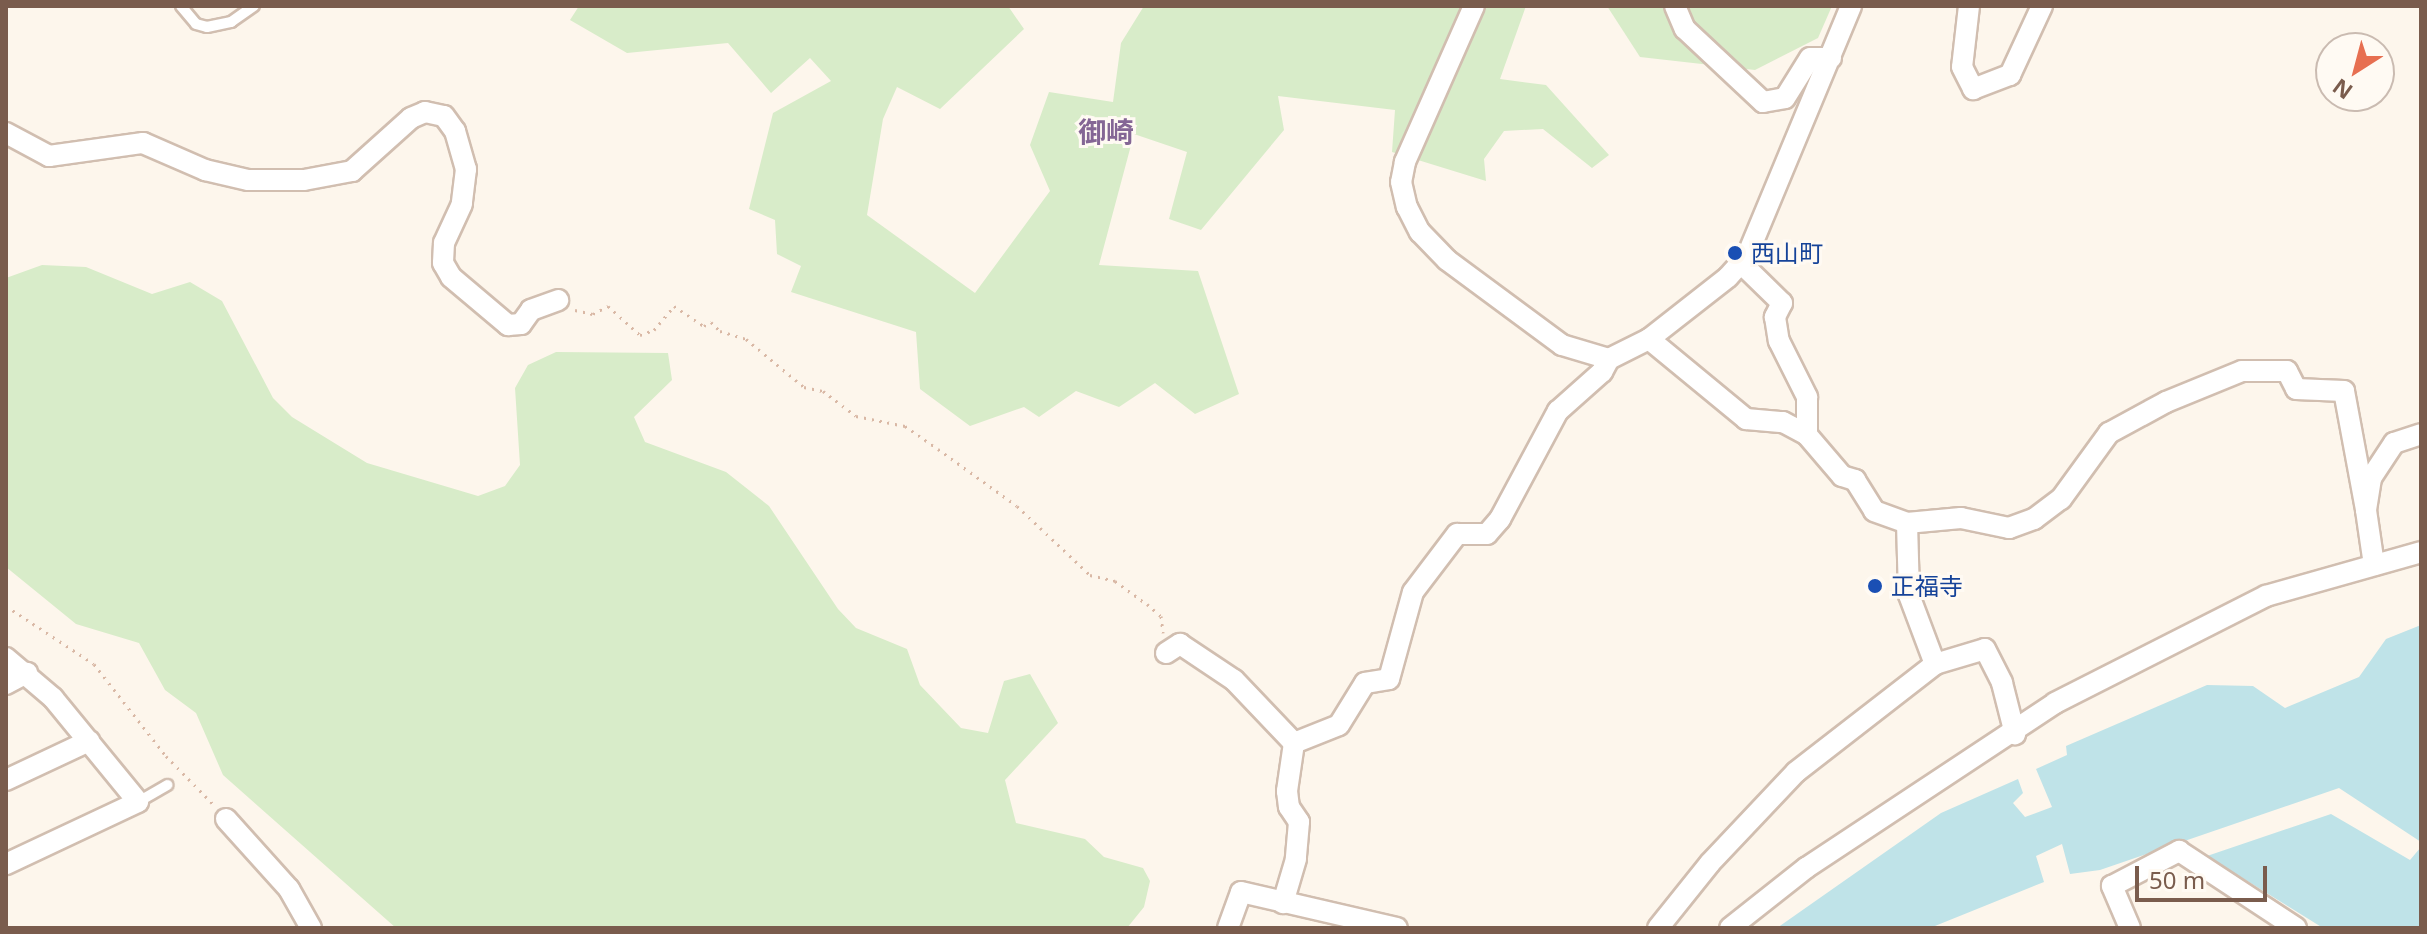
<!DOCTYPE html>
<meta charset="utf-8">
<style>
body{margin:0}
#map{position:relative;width:2427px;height:934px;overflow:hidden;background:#fdf6ec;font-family:"Noto Sans","Noto Sans JP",sans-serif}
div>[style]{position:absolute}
.green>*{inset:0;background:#d8ecc9}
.water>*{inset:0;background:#bfe3e8}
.path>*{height:3px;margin-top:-1.5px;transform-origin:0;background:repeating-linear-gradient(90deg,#d9b8a5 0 2px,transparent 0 8px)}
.roads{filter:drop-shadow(2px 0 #d1beb0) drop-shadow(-2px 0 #d1beb0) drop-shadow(0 2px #d1beb0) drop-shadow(0 -2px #d1beb0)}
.lane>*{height:10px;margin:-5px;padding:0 5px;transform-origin:5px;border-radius:5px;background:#fff}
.street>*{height:20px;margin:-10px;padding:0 10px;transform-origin:10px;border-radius:10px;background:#fff}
.dots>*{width:22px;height:22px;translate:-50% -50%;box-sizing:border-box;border:4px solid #fffaf3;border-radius:50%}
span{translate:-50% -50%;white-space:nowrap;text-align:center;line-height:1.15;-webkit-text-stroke:6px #fffaf3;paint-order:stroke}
.transit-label{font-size:24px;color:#164399}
.left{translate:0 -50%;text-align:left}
.quarter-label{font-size:28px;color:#846695;font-weight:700}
.frame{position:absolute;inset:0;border:8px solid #7a5c4d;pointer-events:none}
.north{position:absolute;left:2315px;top:32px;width:80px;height:80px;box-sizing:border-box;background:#fffaf3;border:2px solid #cabbb1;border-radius:50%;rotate:216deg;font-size:22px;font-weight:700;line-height:32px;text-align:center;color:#7a5c4d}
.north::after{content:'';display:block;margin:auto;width:28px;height:36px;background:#e76f51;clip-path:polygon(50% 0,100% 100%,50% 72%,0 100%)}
.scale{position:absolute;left:2135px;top:866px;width:132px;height:36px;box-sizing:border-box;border:4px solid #7a5c4d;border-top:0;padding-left:10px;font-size:24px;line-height:28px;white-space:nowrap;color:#7a5c4d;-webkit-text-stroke:6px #fffaf3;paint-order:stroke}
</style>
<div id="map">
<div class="green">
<div style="clip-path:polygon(579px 6px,1008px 6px,1024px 29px,940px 109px,897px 87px,883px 119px,867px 215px,975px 293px,1050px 191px,1030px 145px,1049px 92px,1113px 102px,1121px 43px,1144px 6px,1526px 6px,1500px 79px,1546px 85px,1609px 155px,1592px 168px,1543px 129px,1504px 131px,1484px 159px,1486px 181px,1392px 152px,1395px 110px,1278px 96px,1284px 130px,1201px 230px,1169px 219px,1187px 152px,1134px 134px,1099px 265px,1198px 271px,1239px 394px,1195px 414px,1155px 383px,1119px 407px,1076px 391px,1039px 417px,1024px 407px,970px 426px,920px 389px,916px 332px,791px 292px,801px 266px,777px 254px,775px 220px,749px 209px,773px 113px,831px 81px,810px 58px,771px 93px,728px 43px,627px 53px,570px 20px)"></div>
<div style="clip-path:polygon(1607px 6px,1832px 6px,1818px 38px,1755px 70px,1640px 57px)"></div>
<div style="clip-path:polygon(42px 265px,86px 267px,152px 294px,190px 282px,222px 301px,273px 398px,292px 417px,367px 463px,478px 496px,505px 486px,520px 465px,515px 388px,528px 365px,556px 352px,668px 353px,672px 380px,634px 417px,645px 442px,726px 472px,769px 506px,838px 609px,856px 628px,907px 649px,920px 685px,961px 728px,988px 733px,1004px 681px,1030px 674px,1058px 723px,1005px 780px,1016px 823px,1085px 839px,1104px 857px,1143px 868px,1150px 881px,1144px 907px,1127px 928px,396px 928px,223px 775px,196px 713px,165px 690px,139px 643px,76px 624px,6px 567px,6px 278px)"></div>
</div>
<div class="water">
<div style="clip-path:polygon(2421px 625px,2421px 842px,2339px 788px,2100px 870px,2070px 874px,2062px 844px,2036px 856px,2044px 882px,1930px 928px,1777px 928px,1941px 813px,2018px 779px,2023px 793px,2013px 803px,2025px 817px,2052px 807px,2036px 769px,2067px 755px,2066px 746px,2207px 685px,2253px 686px,2285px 708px,2359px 677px,2386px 639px)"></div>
<div style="clip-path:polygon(2331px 814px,2410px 860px,2421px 847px,2421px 928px,2323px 928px,2207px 856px)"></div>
</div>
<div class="path">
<div style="left:575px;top:310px;width:18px;rotate:13deg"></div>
<div style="left:593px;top:314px;width:17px;rotate:-28deg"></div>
<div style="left:608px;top:306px;width:43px;rotate:42.2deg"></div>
<div style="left:640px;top:335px;width:15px;rotate:-20deg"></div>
<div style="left:654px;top:330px;width:31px;rotate:-50deg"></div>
<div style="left:674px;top:306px;width:36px;rotate:34deg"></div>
<div style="left:704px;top:326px;width:8px;rotate:-30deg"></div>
<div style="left:711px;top:322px;width:13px;rotate:45deg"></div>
<div style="left:720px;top:331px;width:27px;rotate:17deg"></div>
<div style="left:746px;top:339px;width:75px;rotate:39.6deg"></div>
<div style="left:804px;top:387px;width:19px;rotate:12deg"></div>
<div style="left:823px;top:391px;width:41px;rotate:37.1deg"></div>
<div style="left:856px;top:416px;width:50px;rotate:11.5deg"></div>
<div style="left:905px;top:426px;width:40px;rotate:34.9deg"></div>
<div style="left:938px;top:449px;width:97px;rotate:35.8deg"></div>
<div style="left:1017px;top:506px;width:100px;rotate:43.4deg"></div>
<div style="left:1090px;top:575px;width:26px;rotate:13deg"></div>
<div style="left:1115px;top:581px;width:39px;rotate:36deg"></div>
<div style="left:1147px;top:604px;width:18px;rotate:41deg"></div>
<div style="left:1161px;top:616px;width:17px;rotate:83deg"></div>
<div style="left:6px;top:606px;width:105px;rotate:33.4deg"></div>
<div style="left:94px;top:664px;width:117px;rotate:52deg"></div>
<div style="left:166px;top:756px;width:67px;rotate:45.6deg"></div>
</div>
<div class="roads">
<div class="lane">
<div style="left:181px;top:6px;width:23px;rotate:50deg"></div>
<div style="left:196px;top:24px;width:11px;rotate:15deg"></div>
<div style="left:207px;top:27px;width:25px;rotate:-12deg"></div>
<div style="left:231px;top:22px;width:28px;rotate:-35deg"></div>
<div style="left:138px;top:802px;width:34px;rotate:-30deg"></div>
</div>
<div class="street">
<div style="left:1474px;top:6px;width:171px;rotate:113.9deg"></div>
<div style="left:1405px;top:162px;width:20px;rotate:101deg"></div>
<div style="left:1401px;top:182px;width:26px;rotate:77deg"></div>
<div style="left:1407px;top:207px;width:28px;rotate:63deg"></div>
<div style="left:1420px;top:232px;width:39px;rotate:46deg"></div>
<div style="left:1447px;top:260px;width:143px;rotate:36.5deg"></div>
<div style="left:1562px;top:345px;width:49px;rotate:16.6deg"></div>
<div style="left:1609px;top:359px;width:45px;rotate:-26.6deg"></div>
<div style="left:1649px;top:339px;width:100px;rotate:-38.1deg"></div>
<div style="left:1728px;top:277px;width:28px;rotate:-48deg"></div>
<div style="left:1747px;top:256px;width:271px;rotate:-67.4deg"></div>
<div style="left:1675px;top:6px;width:25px;rotate:67deg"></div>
<div style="left:1685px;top:29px;width:107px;rotate:43.1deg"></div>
<div style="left:1763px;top:102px;width:22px;rotate:-10deg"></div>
<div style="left:1785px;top:98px;width:47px;rotate:-58deg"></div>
<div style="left:1810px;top:58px;width:21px"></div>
<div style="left:1969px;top:6px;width:61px;rotate:96.5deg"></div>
<div style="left:1962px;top:67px;width:25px;rotate:63deg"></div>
<div style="left:1973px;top:89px;width:40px;rotate:-21deg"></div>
<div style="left:2010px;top:75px;width:76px;rotate:-65.1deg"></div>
<div style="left:6px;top:133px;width:49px;rotate:28.1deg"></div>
<div style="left:49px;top:156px;width:95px;rotate:-7.9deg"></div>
<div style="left:143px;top:143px;width:68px;rotate:23.5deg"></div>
<div style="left:205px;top:170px;width:44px;rotate:13.1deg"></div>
<div style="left:248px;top:180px;width:56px"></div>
<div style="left:304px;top:180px;width:49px;rotate:-10.6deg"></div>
<div style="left:352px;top:171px;width:79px;rotate:-41.9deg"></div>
<div style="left:411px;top:118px;width:15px;rotate:-23deg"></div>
<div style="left:425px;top:112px;width:19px;rotate:12deg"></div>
<div style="left:444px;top:116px;width:19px;rotate:54deg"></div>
<div style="left:455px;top:131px;width:40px;rotate:74deg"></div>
<div style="left:466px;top:169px;width:35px;rotate:97deg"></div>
<div style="left:462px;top:204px;width:43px;rotate:114.8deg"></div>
<div style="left:444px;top:243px;width:20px;rotate:93deg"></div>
<div style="left:443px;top:263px;width:16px;rotate:60deg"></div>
<div style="left:451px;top:277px;width:75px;rotate:40.1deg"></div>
<div style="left:508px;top:325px;width:13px;rotate:-4deg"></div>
<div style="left:521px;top:324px;width:17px;rotate:-54deg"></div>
<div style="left:531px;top:310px;width:29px;rotate:-20deg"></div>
<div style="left:1742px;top:264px;width:56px;rotate:44.3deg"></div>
<div style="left:1782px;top:303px;width:16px;rotate:117deg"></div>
<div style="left:1775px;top:317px;width:24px;rotate:81deg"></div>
<div style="left:1779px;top:341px;width:63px;rotate:63.4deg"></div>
<div style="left:1807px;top:397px;width:38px;rotate:90deg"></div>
<div style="left:1649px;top:339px;width:126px;rotate:39.5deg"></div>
<div style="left:1746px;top:419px;width:37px;rotate:5deg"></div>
<div style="left:1783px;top:422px;width:27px;rotate:28deg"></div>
<div style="left:1807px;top:435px;width:54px;rotate:49.5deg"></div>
<div style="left:1842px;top:476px;width:14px;rotate:17deg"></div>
<div style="left:1855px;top:480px;width:36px;rotate:58deg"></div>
<div style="left:1874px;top:511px;width:35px;rotate:20deg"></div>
<div style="left:1907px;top:523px;width:54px;rotate:-5.3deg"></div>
<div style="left:1961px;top:518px;width:49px;rotate:11.8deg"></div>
<div style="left:2009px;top:528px;width:27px;rotate:-20deg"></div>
<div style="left:2034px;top:519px;width:34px;rotate:-37deg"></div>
<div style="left:2061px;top:499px;width:82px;rotate:-54deg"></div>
<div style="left:2109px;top:433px;width:65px;rotate:-28.5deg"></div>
<div style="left:2166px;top:402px;width:82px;rotate:-22.2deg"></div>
<div style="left:2242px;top:371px;width:45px"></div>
<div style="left:2287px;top:371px;width:20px;rotate:63deg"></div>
<div style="left:2296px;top:389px;width:48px;rotate:2.4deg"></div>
<div style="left:2344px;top:391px;width:121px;rotate:79.5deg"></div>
<div style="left:1907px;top:523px;width:72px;rotate:88.4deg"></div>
<div style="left:1909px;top:595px;width:74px;rotate:69.4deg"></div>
<div style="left:2374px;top:565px;width:56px;rotate:-98.3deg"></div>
<div style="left:2366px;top:510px;width:32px;rotate:-81deg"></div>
<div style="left:2371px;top:478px;width:42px;rotate:-56.7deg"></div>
<div style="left:2394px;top:443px;width:28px;rotate:-18deg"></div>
<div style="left:1166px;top:653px;width:17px;rotate:-33deg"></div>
<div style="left:1180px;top:644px;width:65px;rotate:33.7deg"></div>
<div style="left:1234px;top:680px;width:87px;rotate:46.4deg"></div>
<div style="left:1294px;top:743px;width:49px;rotate:98.3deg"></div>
<div style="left:1287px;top:791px;width:16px;rotate:83deg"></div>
<div style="left:1289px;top:807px;width:18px;rotate:56deg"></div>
<div style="left:1299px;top:822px;width:37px;rotate:95deg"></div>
<div style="left:1296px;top:859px;width:46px;rotate:106.5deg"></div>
<div style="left:6px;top:658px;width:62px;rotate:40.4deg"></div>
<div style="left:53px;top:698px;width:134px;rotate:50.7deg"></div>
<div style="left:138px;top:802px;width:146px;rotate:154.8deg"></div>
<div style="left:6px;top:684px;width:24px;rotate:-28deg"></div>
<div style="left:1294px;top:743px;width:48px;rotate:-21.8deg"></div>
<div style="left:1339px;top:725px;width:49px;rotate:-58.2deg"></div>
<div style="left:1365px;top:683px;width:24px;rotate:-9deg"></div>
<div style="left:1389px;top:679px;width:90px;rotate:-74.6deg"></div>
<div style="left:1413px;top:592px;width:73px;rotate:-52.8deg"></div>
<div style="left:1457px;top:534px;width:30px"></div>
<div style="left:1487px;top:534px;width:20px;rotate:-49deg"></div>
<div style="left:1500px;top:519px;width:123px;rotate:-61.8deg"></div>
<div style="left:1558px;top:411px;width:59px;rotate:-41.6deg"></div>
<div style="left:1602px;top:372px;width:15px;rotate:-62deg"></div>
<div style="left:6px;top:780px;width:92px;rotate:-25.2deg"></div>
<div style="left:226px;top:819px;width:94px;rotate:48deg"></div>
<div style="left:289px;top:889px;width:45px;rotate:60.6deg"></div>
<div style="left:1228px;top:928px;width:38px;rotate:-70deg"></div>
<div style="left:1241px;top:892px;width:160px;rotate:13deg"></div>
<div style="left:1658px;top:928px;width:83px;rotate:-51.3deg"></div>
<div style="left:1710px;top:863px;width:125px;rotate:-46.6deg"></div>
<div style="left:1796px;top:772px;width:176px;rotate:-37.8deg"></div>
<div style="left:1935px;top:664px;width:52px;rotate:-16.7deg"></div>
<div style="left:1985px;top:649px;width:38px;rotate:63deg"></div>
<div style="left:2002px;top:683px;width:53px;rotate:75.7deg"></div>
<div style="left:1730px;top:928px;width:97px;rotate:-38.3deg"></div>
<div style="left:1806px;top:868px;width:299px;rotate:-33.5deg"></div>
<div style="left:2055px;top:703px;width:237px;rotate:-26.9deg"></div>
<div style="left:2266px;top:596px;width:161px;rotate:-15.8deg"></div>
<div style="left:2130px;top:928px;width:46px;rotate:-113.2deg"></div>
<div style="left:2112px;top:886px;width:76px;rotate:-27.6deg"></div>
<div style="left:2179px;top:851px;width:140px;rotate:33.3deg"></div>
</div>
</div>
<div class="dots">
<div style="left:1735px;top:253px;background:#1a4fb4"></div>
<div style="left:1875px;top:586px;background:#1a4fb4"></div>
</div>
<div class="transit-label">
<span class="left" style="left:1751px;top:253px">西山町</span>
<span class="left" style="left:1891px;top:586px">正福寺</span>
</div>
<div class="quarter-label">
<span style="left:1106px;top:131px">御崎</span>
</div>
<div class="frame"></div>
<div class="north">N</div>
<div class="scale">50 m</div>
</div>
